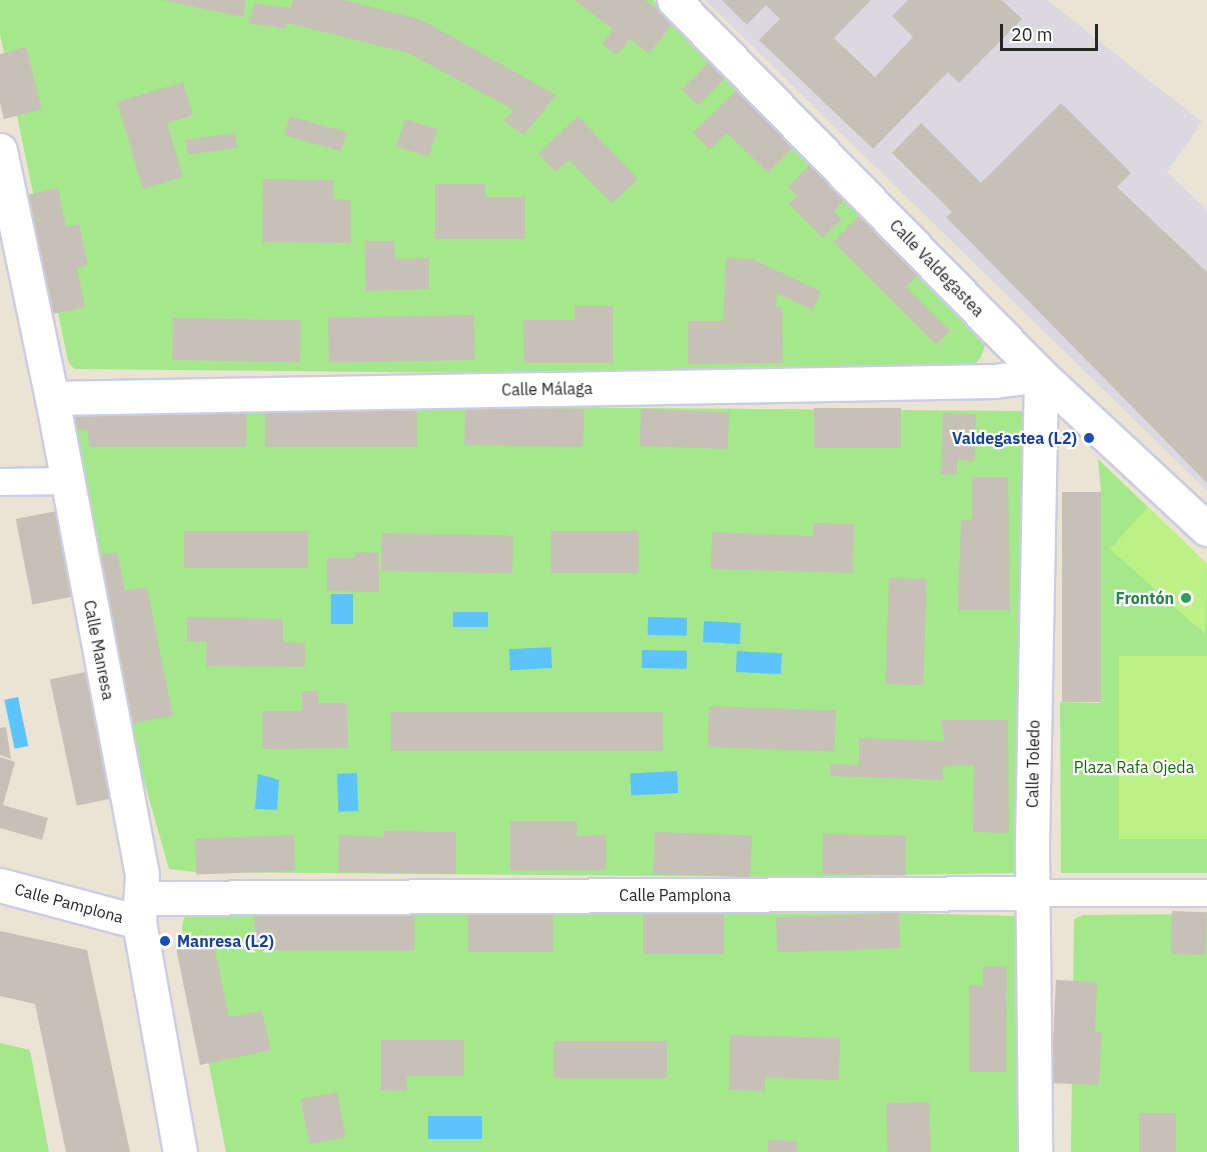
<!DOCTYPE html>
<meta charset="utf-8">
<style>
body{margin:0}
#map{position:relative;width:1207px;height:1152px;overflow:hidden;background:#ebe4d5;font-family:"IBM Plex Sans",sans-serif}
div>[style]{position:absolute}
.industrial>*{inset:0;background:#dbd8e2}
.green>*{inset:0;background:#a4e88b}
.pitch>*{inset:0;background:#bbf185;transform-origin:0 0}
.water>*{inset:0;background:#5cc4fa;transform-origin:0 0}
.building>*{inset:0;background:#c6c0b6;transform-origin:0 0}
.roads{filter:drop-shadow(2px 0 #cbcde2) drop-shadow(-2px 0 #cbcde2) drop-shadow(0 2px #cbcde2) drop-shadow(0 -2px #cbcde2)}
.pedestrian>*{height:26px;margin:-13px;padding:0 13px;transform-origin:13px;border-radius:13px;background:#fff}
.minor>*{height:33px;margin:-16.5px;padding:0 16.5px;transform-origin:16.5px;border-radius:16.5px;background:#fff}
.dots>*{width:16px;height:16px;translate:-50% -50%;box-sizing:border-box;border:3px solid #fff;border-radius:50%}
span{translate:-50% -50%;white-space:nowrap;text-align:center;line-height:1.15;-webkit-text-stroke:4.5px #fff;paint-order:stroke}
.street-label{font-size:16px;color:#262626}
.transit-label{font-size:16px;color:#164399;font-weight:700}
.right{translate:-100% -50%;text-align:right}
.left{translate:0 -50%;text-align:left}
.leisure-label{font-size:16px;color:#27864d;font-weight:700}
.park-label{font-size:16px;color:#1d6812}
.scale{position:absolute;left:1000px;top:24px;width:98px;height:27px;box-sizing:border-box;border:3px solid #262626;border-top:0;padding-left:8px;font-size:18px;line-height:21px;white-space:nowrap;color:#262626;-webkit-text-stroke:4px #fff;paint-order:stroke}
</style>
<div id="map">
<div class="industrial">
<div style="clip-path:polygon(705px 0,1047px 0,1202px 122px,1167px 172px,1207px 210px,1207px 491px)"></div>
</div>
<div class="green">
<div style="clip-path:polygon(0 0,653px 0,692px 29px,984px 329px,986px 343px,981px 357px,971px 369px,584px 374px,74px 369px,68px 361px,0 34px)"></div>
<div style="clip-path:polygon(259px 405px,1024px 411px,1019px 873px,780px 877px,195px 872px,169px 869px,128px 724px,70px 419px,77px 410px)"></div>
<div style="clip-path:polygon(1098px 459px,1207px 564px,1207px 873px,1061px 873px,1060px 702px,1100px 703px,1101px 492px)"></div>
<div style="clip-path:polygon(899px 913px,1015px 916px,1019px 921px,1021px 1152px,226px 1152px,182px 927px,184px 918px,190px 915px)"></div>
<div style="clip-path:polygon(1207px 914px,1207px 1152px,1071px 1152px,1074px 919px,1083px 915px)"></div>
<div style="clip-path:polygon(0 1043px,30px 1050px,49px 1152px,0 1152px)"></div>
</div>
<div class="pitch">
<div style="clip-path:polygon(1148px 507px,1207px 564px,1205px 634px,1110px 549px)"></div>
<div style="left:1207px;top:656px;width:183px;height:88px;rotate:90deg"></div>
</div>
<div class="water">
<div style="left:331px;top:594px;width:22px;height:30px"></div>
<div style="left:453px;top:612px;width:35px;height:15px"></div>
<div style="left:648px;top:617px;width:39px;height:18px;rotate:1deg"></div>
<div style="left:704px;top:621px;width:37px;height:21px;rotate:3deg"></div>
<div style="left:551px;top:647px;width:21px;height:42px;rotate:87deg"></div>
<div style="left:642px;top:650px;width:45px;height:18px;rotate:1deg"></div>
<div style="left:737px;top:651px;width:45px;height:21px;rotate:3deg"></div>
<div style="left:18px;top:697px;width:50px;height:14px;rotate:78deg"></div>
<div style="left:677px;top:771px;width:22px;height:47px;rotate:87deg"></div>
<div style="left:357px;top:773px;width:38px;height:20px;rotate:88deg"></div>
<div style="clip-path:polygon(258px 774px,279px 780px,277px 810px,255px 809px)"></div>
<div style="left:428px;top:1116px;width:54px;height:23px"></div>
</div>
<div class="building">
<div style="clip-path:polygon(162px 0,246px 0,243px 17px)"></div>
<div style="clip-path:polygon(293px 0,344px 0,422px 20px,556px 95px,524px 135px,504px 121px,514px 110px,408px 53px,287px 23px,286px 29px,249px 23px,254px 3px,291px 8px)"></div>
<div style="clip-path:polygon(574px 0,645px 0,674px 21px,649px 54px,630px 39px,617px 55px,602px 44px,613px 29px)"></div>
<div style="clip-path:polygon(722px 0,871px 0,834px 38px,875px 77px,913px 37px,892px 16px,908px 0,1002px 0,1022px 19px,959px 83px,948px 72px,873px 149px,759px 40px,780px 19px,766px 5px,747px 25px)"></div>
<div style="clip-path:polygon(26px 47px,42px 109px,4px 119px,0 103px,0 54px)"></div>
<div style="left:710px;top:61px;width:23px;height:40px;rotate:45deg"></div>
<div style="clip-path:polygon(183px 82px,193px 115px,167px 123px,183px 177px,143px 189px,117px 102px)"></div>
<div style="clip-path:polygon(739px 88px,796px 145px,768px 173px,727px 133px,710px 150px,693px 133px)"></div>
<div style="clip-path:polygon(1061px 103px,1131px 173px,1117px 187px,1207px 272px,1207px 483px,946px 217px,952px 212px,892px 153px,921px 123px,981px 183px)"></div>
<div style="left:290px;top:116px;width:59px;height:20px;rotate:16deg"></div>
<div style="clip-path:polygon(578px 116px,638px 179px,612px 204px,569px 160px,556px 172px,538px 154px)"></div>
<div style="left:405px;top:119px;width:34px;height:29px;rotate:17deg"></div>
<div style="left:235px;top:133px;width:15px;height:50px;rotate:82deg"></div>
<div style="clip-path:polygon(810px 164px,845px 199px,834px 211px,842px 219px,823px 238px,789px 204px,797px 196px,788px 187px)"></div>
<div style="clip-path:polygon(263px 179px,334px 180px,333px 199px,351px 200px,351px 243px,262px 242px)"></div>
<div style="clip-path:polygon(435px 184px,485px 184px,486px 197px,525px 197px,525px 239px,435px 239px)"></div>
<div style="clip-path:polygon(58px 188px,66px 227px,79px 224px,88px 265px,77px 268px,85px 307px,43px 316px,18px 197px)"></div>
<div style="clip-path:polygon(862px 212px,921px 272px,906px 287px,950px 331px,936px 345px,833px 242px)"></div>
<div style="clip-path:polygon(365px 241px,394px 241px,395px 259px,429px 258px,429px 289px,366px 291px)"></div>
<div style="clip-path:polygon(726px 258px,752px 259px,821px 291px,813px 310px,777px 293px,776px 307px,782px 307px,783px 363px,688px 364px,688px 321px,723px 321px)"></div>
<div style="clip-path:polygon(575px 306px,613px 306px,613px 363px,524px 363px,523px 320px,575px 320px)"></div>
<div style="left:474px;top:315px;width:45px;height:146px;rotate:89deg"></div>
<div style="left:173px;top:318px;width:128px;height:42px;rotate:1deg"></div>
<div style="left:465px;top:407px;width:119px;height:38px;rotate:1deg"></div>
<div style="left:265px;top:408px;width:152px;height:39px"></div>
<div style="left:814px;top:408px;width:87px;height:40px"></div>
<div style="clip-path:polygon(246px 409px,246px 447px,89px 447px,88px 430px,67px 428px,77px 410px)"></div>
<div style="left:641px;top:409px;width:88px;height:37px;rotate:2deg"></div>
<div style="clip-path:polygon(943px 413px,976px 414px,975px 461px,957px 460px,957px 475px,941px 474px)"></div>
<div style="clip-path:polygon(972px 477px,1008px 477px,1010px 610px,958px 610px,961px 520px,972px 519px)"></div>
<div style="left:1062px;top:492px;width:39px;height:210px"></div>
<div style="left:57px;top:511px;width:87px;height:42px;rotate:79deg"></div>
<div style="clip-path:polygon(814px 523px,854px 524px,853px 573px,711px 569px,712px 532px,813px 536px)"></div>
<div style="left:184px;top:531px;width:124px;height:37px"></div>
<div style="left:551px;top:531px;width:88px;height:42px"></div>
<div style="left:382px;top:533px;width:131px;height:38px;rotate:1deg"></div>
<div style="clip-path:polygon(117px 552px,125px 591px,147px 587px,173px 716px,128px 724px,94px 557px)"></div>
<div style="clip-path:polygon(355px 552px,379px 553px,379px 592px,327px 591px,327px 558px,354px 558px,354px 567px)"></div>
<div style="left:889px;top:578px;width:38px;height:106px;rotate:2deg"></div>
<div style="clip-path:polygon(187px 617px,283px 619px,283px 642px,305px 643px,305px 667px,206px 666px,207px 642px,187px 641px)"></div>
<div style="left:90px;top:671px;width:129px;height:41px;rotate:78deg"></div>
<div style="clip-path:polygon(302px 691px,318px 691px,318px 703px,347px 703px,348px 748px,262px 749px,262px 711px,302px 711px)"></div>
<div style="left:709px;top:706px;width:127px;height:41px;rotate:2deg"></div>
<div style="left:391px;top:712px;width:272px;height:39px"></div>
<div style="clip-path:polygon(941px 720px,1008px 720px,1009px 833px,973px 832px,974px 765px,943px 766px,943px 780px,830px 776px,831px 764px,859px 765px,859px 738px,945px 741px)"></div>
<div style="clip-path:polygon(6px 727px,11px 759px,0 755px,0 728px)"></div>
<div style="clip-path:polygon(0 757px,15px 762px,3px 805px,48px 818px,42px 840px,0 828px)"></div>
<div style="clip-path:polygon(510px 821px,577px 821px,577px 836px,606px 835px,606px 870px,510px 870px)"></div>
<div style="clip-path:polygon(384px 831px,456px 832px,456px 874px,338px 872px,339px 835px,384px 837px)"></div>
<div style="left:655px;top:832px;width:97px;height:42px;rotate:2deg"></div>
<div style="left:823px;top:834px;width:83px;height:40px;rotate:1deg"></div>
<div style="left:294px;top:835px;width:36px;height:99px;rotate:88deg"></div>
<div style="left:1172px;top:911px;width:35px;height:43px;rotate:2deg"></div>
<div style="left:415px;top:913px;width:37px;height:160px;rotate:90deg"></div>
<div style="left:553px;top:913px;width:39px;height:85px;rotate:90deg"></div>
<div style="left:899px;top:913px;width:35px;height:123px;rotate:88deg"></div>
<div style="left:643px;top:914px;width:81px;height:40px"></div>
<div style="clip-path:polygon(0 931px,87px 950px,130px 1152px,66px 1152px,35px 1004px,0 996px)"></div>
<div style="clip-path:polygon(213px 940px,229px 1017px,262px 1011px,271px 1050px,200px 1065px,176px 948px)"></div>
<div style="clip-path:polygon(983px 966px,1007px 966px,1006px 1072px,969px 1072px,969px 985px,983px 986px)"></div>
<div style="clip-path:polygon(1056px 980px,1097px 982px,1095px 1031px,1102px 1032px,1099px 1085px,1051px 1083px)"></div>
<div style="clip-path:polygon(730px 1035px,840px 1038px,839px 1080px,765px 1077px,765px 1091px,729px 1090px)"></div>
<div style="clip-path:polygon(381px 1040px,464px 1040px,464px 1076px,407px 1076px,407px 1091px,381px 1090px)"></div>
<div style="left:554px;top:1041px;width:113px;height:37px"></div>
<div style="left:337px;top:1092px;width:46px;height:37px;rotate:79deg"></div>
<div style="left:929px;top:1102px;width:50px;height:43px;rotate:88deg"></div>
<div style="left:1139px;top:1113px;width:37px;height:39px"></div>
<div style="left:768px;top:1140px;width:29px;height:12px;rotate:2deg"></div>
</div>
<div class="roads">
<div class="pedestrian">
<div style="left:0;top:482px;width:67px;rotate:-0.9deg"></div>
<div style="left:1034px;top:893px;width:173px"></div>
</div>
<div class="minor">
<div style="left:674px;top:0;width:525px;rotate:45.62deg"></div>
<div style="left:1041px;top:375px;width:226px;rotate:42.9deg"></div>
<div style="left:0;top:150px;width:253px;rotate:78.2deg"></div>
<div style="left:52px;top:398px;width:485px;rotate:79.3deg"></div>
<div style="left:142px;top:875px;width:47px;rotate:93.7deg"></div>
<div style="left:139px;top:922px;width:234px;rotate:79.9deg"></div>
<div style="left:52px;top:398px;width:942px;rotate:-1.03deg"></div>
<div style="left:994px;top:381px;width:47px;rotate:-7.3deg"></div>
<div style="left:1041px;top:375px;width:472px;rotate:91.1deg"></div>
<div style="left:1032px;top:847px;width:305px;rotate:89.4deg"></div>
<div style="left:0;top:885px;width:144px;rotate:14.9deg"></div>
<div style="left:142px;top:898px;width:892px;rotate:-0.32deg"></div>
</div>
</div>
<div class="dots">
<div style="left:1089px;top:438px;background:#1a4fb4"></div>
<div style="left:1186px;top:598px;background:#2e9e5b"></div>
<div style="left:165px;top:941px;background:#1a4fb4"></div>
</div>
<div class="street-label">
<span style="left:937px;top:268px;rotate:46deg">Calle Valdegastea</span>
<span style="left:547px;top:389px;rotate:-1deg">Calle Málaga</span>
<span style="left:99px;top:650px;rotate:79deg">Calle Manresa</span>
<span style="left:1033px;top:764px;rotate:-89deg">Calle Toledo</span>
<span style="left:675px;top:895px">Calle Pamplona</span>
<span style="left:69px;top:903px;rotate:15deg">Calle Pamplona</span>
</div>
<div class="transit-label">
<span class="right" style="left:1077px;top:438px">Valdegastea (L2)</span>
<span class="left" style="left:177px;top:941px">Manresa (L2)</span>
</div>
<div class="leisure-label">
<span class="right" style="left:1174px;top:598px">Frontón</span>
</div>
<div class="park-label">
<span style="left:1134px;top:767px">Plaza Rafa Ojeda</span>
</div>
<div class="scale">20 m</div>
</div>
